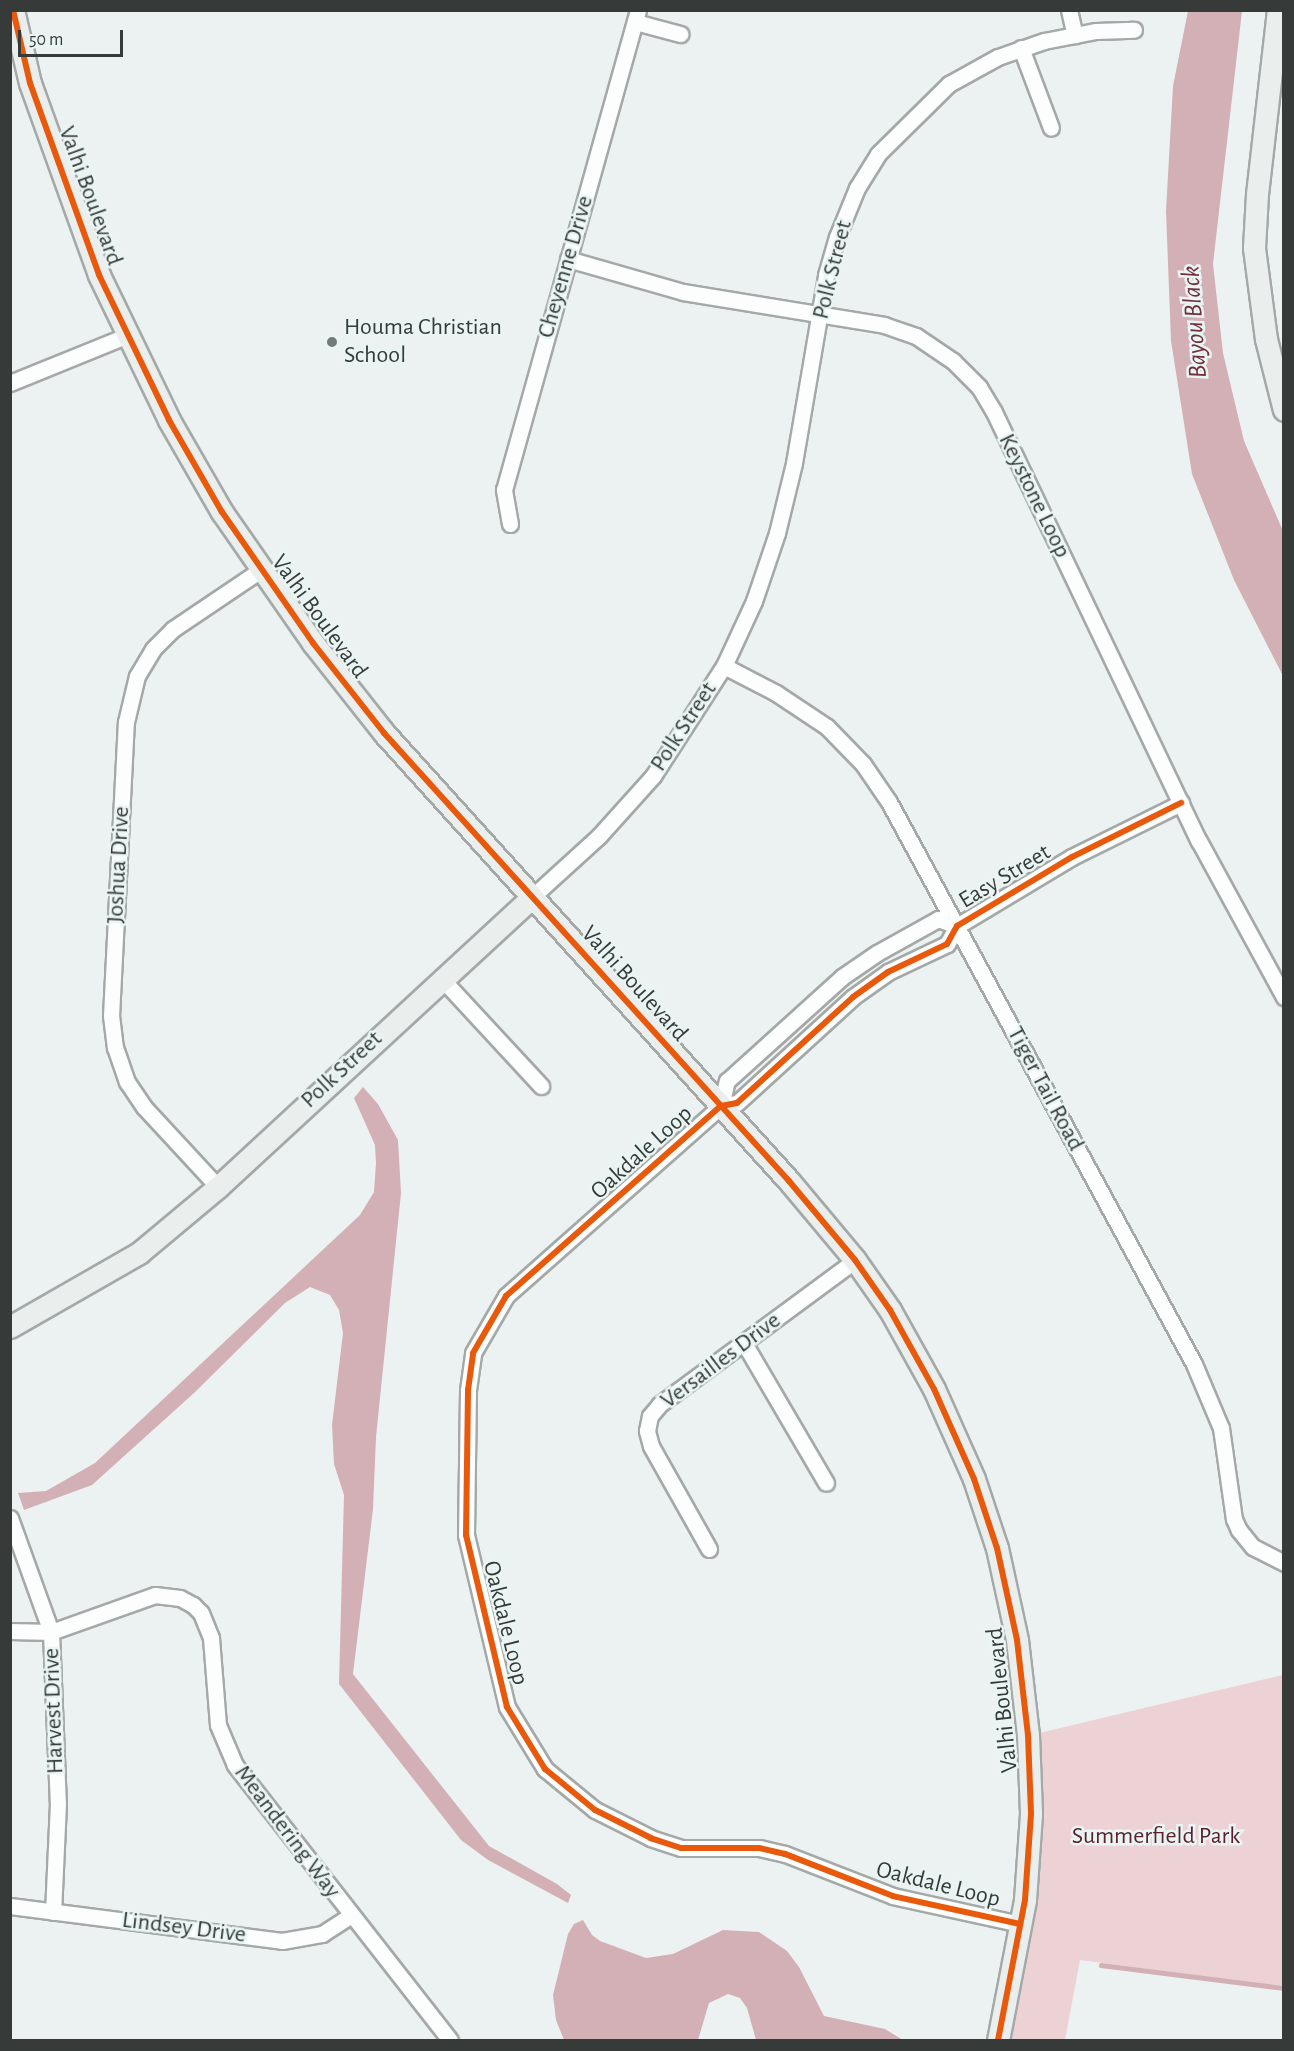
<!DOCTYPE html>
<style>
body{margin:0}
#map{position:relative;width:1294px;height:2051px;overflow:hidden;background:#ecf2f1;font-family:"Alegreya Sans",sans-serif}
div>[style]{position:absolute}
.green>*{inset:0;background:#edd2d5}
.water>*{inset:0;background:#d2b0b5}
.stream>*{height:4.5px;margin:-2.25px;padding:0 2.25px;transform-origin:2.25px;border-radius:2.25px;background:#d2b0b5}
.roads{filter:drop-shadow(2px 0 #a4a9a8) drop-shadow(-2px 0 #a4a9a8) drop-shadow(0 2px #a4a9a8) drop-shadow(0 -2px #a4a9a8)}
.street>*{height:15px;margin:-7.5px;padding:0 7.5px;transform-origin:7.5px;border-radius:7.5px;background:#fcfdfd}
.secondary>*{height:21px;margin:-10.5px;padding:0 10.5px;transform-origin:10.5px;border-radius:10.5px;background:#eaefee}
.cycleway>*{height:6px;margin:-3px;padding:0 3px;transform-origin:3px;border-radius:3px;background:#e8590c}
.dots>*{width:16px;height:16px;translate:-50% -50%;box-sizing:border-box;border:3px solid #e9f5f3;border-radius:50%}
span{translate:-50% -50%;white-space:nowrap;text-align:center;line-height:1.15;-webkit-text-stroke:5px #e9f5f3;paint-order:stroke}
.street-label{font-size:24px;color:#363b3a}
.poi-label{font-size:24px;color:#363b3a}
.left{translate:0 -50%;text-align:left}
.park-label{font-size:24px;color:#5e1e2e}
.water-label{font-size:26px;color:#72303e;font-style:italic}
.frame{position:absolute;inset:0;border:12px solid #363b3a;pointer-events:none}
.scale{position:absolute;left:18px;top:30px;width:105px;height:27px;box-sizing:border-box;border:3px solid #363b3a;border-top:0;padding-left:8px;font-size:18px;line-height:21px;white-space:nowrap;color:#363b3a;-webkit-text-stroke:4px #e9f5f3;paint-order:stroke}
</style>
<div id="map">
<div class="green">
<div style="clip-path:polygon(1283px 1675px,1283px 1987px,1080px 1960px,1065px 2040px,999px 2040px,1015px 1952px,1031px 1735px)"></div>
</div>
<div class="water">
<div style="clip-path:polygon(1188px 11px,1242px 11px,1213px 264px,1223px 353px,1244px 441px,1283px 531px,1283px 676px,1234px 580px,1192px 474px,1171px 341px,1166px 211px,1173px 86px)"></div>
<div style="clip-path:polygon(363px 1087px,378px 1104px,398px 1140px,401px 1193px,376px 1437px,373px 1509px,353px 1674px,489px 1846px,557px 1884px,571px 1895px,568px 1903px,488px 1860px,461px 1840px,339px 1684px,344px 1495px,334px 1464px,332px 1425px,343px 1333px,339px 1310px,330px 1295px,310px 1287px,285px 1303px,194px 1393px,92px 1485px,24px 1510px,18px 1493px,46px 1491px,95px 1463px,360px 1215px,374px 1192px,376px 1163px,375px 1145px,354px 1098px)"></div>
<div style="clip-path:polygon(583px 1920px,592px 1935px,600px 1941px,646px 1958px,673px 1954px,723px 1930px,759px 1932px,787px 1951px,799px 1967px,824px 2016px,885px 2029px,903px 2040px,756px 2040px,747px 2008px,740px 1998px,728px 1994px,709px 2003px,698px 2040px,564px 2040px,556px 2020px,553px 1995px,568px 1934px,574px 1924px)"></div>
</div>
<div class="stream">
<div style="left:1101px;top:1965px;width:184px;rotate:7.2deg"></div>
</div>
<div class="roads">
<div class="street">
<div style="left:1069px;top:10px;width:26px;rotate:77deg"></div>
<div style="left:635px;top:22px;width:47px;rotate:14.9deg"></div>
<div style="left:1021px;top:48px;width:85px;rotate:69.4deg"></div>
<div style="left:568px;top:259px;width:120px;rotate:16deg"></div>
<div style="left:683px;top:292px;width:204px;rotate:9.3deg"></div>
<div style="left:884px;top:325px;width:34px;rotate:19deg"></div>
<div style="left:916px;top:336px;width:45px;rotate:34deg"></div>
<div style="left:953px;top:361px;width:37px;rotate:45deg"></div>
<div style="left:979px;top:387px;width:29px;rotate:59deg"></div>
<div style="left:994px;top:412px;width:475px;rotate:64.5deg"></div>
<div style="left:1199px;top:841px;width:178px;rotate:61.4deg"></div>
<div style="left:10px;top:383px;width:127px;rotate:-22.1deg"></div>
<div style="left:510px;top:524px;width:35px;rotate:-100deg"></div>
<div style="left:504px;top:490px;width:498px;rotate:-74.4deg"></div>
<div style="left:724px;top:666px;width:59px;rotate:27.4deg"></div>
<div style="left:776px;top:693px;width:61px;rotate:33.7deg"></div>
<div style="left:827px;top:727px;width:52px;rotate:45.8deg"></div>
<div style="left:863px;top:764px;width:46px;rotate:55.6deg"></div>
<div style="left:889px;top:802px;width:639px;rotate:61.51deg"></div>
<div style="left:1194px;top:1364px;width:69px;rotate:67.1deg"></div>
<div style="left:1221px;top:1428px;width:92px;rotate:81.9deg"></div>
<div style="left:1234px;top:1519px;width:12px;rotate:66deg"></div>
<div style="left:1239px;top:1530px;width:22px;rotate:51deg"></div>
<div style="left:1253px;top:1547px;width:35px;rotate:27deg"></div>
<div style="left:532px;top:897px;width:91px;rotate:-42.3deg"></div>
<div style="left:599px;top:836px;width:81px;rotate:-48deg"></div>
<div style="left:653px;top:776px;width:131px;rotate:-57.2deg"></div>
<div style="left:724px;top:666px;width:72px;rotate:-65.2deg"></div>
<div style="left:754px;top:601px;width:72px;rotate:-71.3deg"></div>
<div style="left:777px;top:533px;width:72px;rotate:-76.3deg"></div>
<div style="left:794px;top:463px;width:191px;rotate:-80.3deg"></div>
<div style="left:826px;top:275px;width:40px;rotate:-74deg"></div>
<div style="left:837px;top:237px;width:53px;rotate:-67.8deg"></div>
<div style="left:857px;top:188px;width:40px;rotate:-58deg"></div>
<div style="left:878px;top:154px;width:100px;rotate:-44.6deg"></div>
<div style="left:949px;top:84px;width:56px;rotate:-28.9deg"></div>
<div style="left:998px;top:57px;width:49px;rotate:-19.2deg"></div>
<div style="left:1044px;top:41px;width:53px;rotate:-10.9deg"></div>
<div style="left:1096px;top:31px;width:38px;rotate:-2deg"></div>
<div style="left:442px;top:979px;width:146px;rotate:47.2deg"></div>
<div style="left:721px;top:1106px;width:26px;rotate:-77deg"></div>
<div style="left:727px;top:1081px;width:155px;rotate:-42.1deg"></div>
<div style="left:842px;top:977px;width:42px;rotate:-34.4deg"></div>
<div style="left:877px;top:953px;width:70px;rotate:-29.1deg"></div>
<div style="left:938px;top:919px;width:20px;rotate:20deg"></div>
<div style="left:218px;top:1187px;width:109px;rotate:-132.8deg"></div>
<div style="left:144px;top:1107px;width:30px;rotate:-124deg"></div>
<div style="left:127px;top:1082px;width:36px;rotate:-109deg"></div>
<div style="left:115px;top:1048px;width:32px;rotate:-97deg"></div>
<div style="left:111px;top:1016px;width:294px;rotate:-87.1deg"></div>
<div style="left:126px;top:722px;width:47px;rotate:-76.6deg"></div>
<div style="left:137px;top:676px;width:31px;rotate:-59deg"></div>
<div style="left:153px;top:649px;width:28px;rotate:-45deg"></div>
<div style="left:173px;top:629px;width:107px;rotate:-34deg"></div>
<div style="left:744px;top:1343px;width:162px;rotate:59.6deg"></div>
<div style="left:10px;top:1518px;width:121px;rotate:70.2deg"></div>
<div style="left:51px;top:1632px;width:171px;rotate:87.7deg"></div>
<div style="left:58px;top:1803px;width:109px;rotate:92.6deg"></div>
<div style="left:709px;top:1549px;width:118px;rotate:-119.4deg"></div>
<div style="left:651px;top:1446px;width:16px;rotate:-105deg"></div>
<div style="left:647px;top:1431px;width:15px;rotate:-79deg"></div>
<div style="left:650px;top:1416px;width:16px;rotate:-50deg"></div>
<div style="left:660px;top:1404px;width:242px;rotate:-36.4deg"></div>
<div style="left:10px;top:1631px;width:41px;rotate:1.4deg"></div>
<div style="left:51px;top:1632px;width:110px;rotate:-19.6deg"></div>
<div style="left:155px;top:1595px;width:25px;rotate:7deg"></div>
<div style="left:180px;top:1598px;width:15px;rotate:28deg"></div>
<div style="left:193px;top:1605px;width:11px;rotate:45deg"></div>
<div style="left:201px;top:1613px;width:27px;rotate:68deg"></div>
<div style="left:211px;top:1638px;width:87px;rotate:85.4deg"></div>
<div style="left:218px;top:1725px;width:43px;rotate:67deg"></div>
<div style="left:235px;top:1765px;width:349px;rotate:52deg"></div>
<div style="left:10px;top:1906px;width:274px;rotate:7.3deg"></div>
<div style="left:282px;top:1941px;width:41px;rotate:-9.9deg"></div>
<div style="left:322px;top:1934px;width:35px;rotate:-33deg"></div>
<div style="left:1020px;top:1924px;width:130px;rotate:-167.6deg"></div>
<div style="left:893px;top:1896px;width:116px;rotate:-158.7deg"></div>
<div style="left:785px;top:1854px;width:27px;rotate:-167deg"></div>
<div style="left:759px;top:1848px;width:78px;rotate:180deg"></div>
<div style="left:681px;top:1848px;width:32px;rotate:-162deg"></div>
<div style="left:651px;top:1838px;width:63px;rotate:-153.4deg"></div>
<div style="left:595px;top:1810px;width:65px;rotate:-140.6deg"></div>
<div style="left:545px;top:1769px;width:73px;rotate:-121.5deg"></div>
<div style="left:507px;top:1707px;width:177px;rotate:-103.4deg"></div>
<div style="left:466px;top:1535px;width:145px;rotate:-89.2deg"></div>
<div style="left:468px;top:1390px;width:37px;rotate:-82deg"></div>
<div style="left:473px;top:1353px;width:66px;rotate:-59.9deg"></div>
<div style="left:506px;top:1296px;width:287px;rotate:-41.5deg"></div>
<div style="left:721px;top:1106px;width:16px;rotate:-11deg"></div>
<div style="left:737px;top:1103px;width:157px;rotate:-42.4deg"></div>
<div style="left:853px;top:997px;width:43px;rotate:-35.5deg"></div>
<div style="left:888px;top:972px;width:65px;rotate:-25.4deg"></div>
<div style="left:947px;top:944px;width:21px;rotate:-61deg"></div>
<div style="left:957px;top:926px;width:134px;rotate:-31deg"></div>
<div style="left:1072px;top:857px;width:122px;rotate:-26.4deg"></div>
</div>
<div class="secondary">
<div style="left:13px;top:10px;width:75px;rotate:76.9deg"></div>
<div style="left:30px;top:83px;width:204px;rotate:70.2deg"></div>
<div style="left:99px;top:275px;width:161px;rotate:64.2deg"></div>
<div style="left:169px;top:420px;width:106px;rotate:60.1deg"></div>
<div style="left:222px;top:512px;width:160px;rotate:55.2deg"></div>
<div style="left:313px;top:643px;width:115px;rotate:51.7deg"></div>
<div style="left:384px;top:733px;width:604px;rotate:47.89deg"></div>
<div style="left:789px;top:1181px;width:103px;rotate:50.1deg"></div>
<div style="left:855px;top:1260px;width:61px;rotate:55deg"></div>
<div style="left:890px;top:1310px;width:90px;rotate:60.9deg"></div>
<div style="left:934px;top:1389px;width:98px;rotate:66deg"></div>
<div style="left:974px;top:1479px;width:73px;rotate:71.6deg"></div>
<div style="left:997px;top:1548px;width:94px;rotate:77.7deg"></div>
<div style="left:1017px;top:1640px;width:96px;rotate:83.4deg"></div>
<div style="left:1028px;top:1735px;width:79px;rotate:87.8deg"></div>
<div style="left:1031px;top:1814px;width:86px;rotate:94deg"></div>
<div style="left:1025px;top:1900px;width:143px;rotate:100.9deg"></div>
<div style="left:1278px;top:10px;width:185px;rotate:96.5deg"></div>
<div style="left:1257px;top:194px;width:54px;rotate:93.2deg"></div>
<div style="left:1254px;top:248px;width:92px;rotate:82.5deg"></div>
<div style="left:1266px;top:339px;width:73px;rotate:75.8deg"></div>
<div style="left:10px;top:1327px;width:149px;rotate:-29.8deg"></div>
<div style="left:139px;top:1253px;width:103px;rotate:-39.9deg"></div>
<div style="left:218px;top:1187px;width:427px;rotate:-42.7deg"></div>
</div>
</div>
<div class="cycleway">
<div style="left:13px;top:10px;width:75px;rotate:76.9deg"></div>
<div style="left:30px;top:83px;width:204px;rotate:70.2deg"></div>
<div style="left:99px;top:275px;width:161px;rotate:64.2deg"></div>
<div style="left:169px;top:420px;width:106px;rotate:60.1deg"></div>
<div style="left:222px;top:512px;width:160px;rotate:55.2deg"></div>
<div style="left:313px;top:643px;width:115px;rotate:51.7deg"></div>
<div style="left:384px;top:733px;width:604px;rotate:47.89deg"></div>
<div style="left:789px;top:1181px;width:103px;rotate:50.1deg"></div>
<div style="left:855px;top:1260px;width:61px;rotate:55deg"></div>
<div style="left:890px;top:1310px;width:90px;rotate:60.9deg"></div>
<div style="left:934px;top:1389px;width:98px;rotate:66deg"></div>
<div style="left:974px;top:1479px;width:73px;rotate:71.6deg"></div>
<div style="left:997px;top:1548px;width:94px;rotate:77.7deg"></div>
<div style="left:1017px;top:1640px;width:96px;rotate:83.4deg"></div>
<div style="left:1028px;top:1735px;width:79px;rotate:87.8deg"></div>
<div style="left:1031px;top:1814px;width:86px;rotate:94deg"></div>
<div style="left:1025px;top:1900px;width:143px;rotate:100.9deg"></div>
<div style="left:1020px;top:1924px;width:130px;rotate:-167.6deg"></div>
<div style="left:893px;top:1896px;width:116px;rotate:-158.7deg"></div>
<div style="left:785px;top:1854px;width:27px;rotate:-167deg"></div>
<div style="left:759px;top:1848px;width:78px;rotate:180deg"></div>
<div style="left:681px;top:1848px;width:32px;rotate:-162deg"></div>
<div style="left:651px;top:1838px;width:63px;rotate:-153.4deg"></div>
<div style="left:595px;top:1810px;width:65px;rotate:-140.6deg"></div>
<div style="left:545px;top:1769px;width:73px;rotate:-121.5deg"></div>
<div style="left:507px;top:1707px;width:177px;rotate:-103.4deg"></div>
<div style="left:466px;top:1535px;width:145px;rotate:-89.2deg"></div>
<div style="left:468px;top:1390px;width:37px;rotate:-82deg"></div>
<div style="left:473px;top:1353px;width:66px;rotate:-59.9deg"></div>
<div style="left:506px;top:1296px;width:287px;rotate:-41.5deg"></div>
<div style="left:721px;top:1106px;width:16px;rotate:-11deg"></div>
<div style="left:737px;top:1103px;width:157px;rotate:-42.4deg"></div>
<div style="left:853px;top:997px;width:43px;rotate:-35.5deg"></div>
<div style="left:888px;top:972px;width:65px;rotate:-25.4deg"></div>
<div style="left:947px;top:944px;width:21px;rotate:-61deg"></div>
<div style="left:957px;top:926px;width:134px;rotate:-31deg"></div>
<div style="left:1072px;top:857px;width:122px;rotate:-26.4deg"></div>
</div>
<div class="dots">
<div style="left:332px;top:342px;background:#767b7a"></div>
</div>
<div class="street-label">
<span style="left:90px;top:196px;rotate:70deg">Valhi Boulevard</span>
<span style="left:566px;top:267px;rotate:-74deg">Cheyenne Drive</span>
<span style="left:833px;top:270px;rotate:-76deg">Polk Street</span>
<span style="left:1034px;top:496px;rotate:64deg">Keystone Loop</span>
<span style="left:319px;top:617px;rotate:54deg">Valhi Boulevard</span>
<span style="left:684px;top:727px;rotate:-57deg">Polk Street</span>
<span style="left:119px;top:865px;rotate:-87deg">Joshua Drive</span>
<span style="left:1005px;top:877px;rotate:-31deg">Easy Street</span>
<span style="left:634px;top:984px;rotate:48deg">Valhi Boulevard</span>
<span style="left:342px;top:1070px;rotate:-43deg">Polk Street</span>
<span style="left:1045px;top:1089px;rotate:62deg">Tiger Tail Road</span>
<span style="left:642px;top:1153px;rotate:-42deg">Oakdale Loop</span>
<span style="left:721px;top:1361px;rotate:-37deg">Versailles Drive</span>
<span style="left:505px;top:1623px;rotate:76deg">Oakdale Loop</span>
<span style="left:1003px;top:1700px;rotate:-96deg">Valhi Boulevard</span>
<span style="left:54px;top:1711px;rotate:-92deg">Harvest Drive</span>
<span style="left:287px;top:1832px;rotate:53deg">Meandering Way</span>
<span style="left:938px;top:1885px;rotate:14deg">Oakdale Loop</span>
<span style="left:184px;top:1928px;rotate:7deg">Lindsey Drive</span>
</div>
<div class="poi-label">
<span class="left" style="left:344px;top:342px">Houma Christian<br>School</span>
</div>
<div class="park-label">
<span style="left:1156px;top:1837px">Summerfield Park</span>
</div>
<div class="water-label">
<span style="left:1195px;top:322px;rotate:-94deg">Bayou Black</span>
</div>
<div class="frame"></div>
<div class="scale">50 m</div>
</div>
